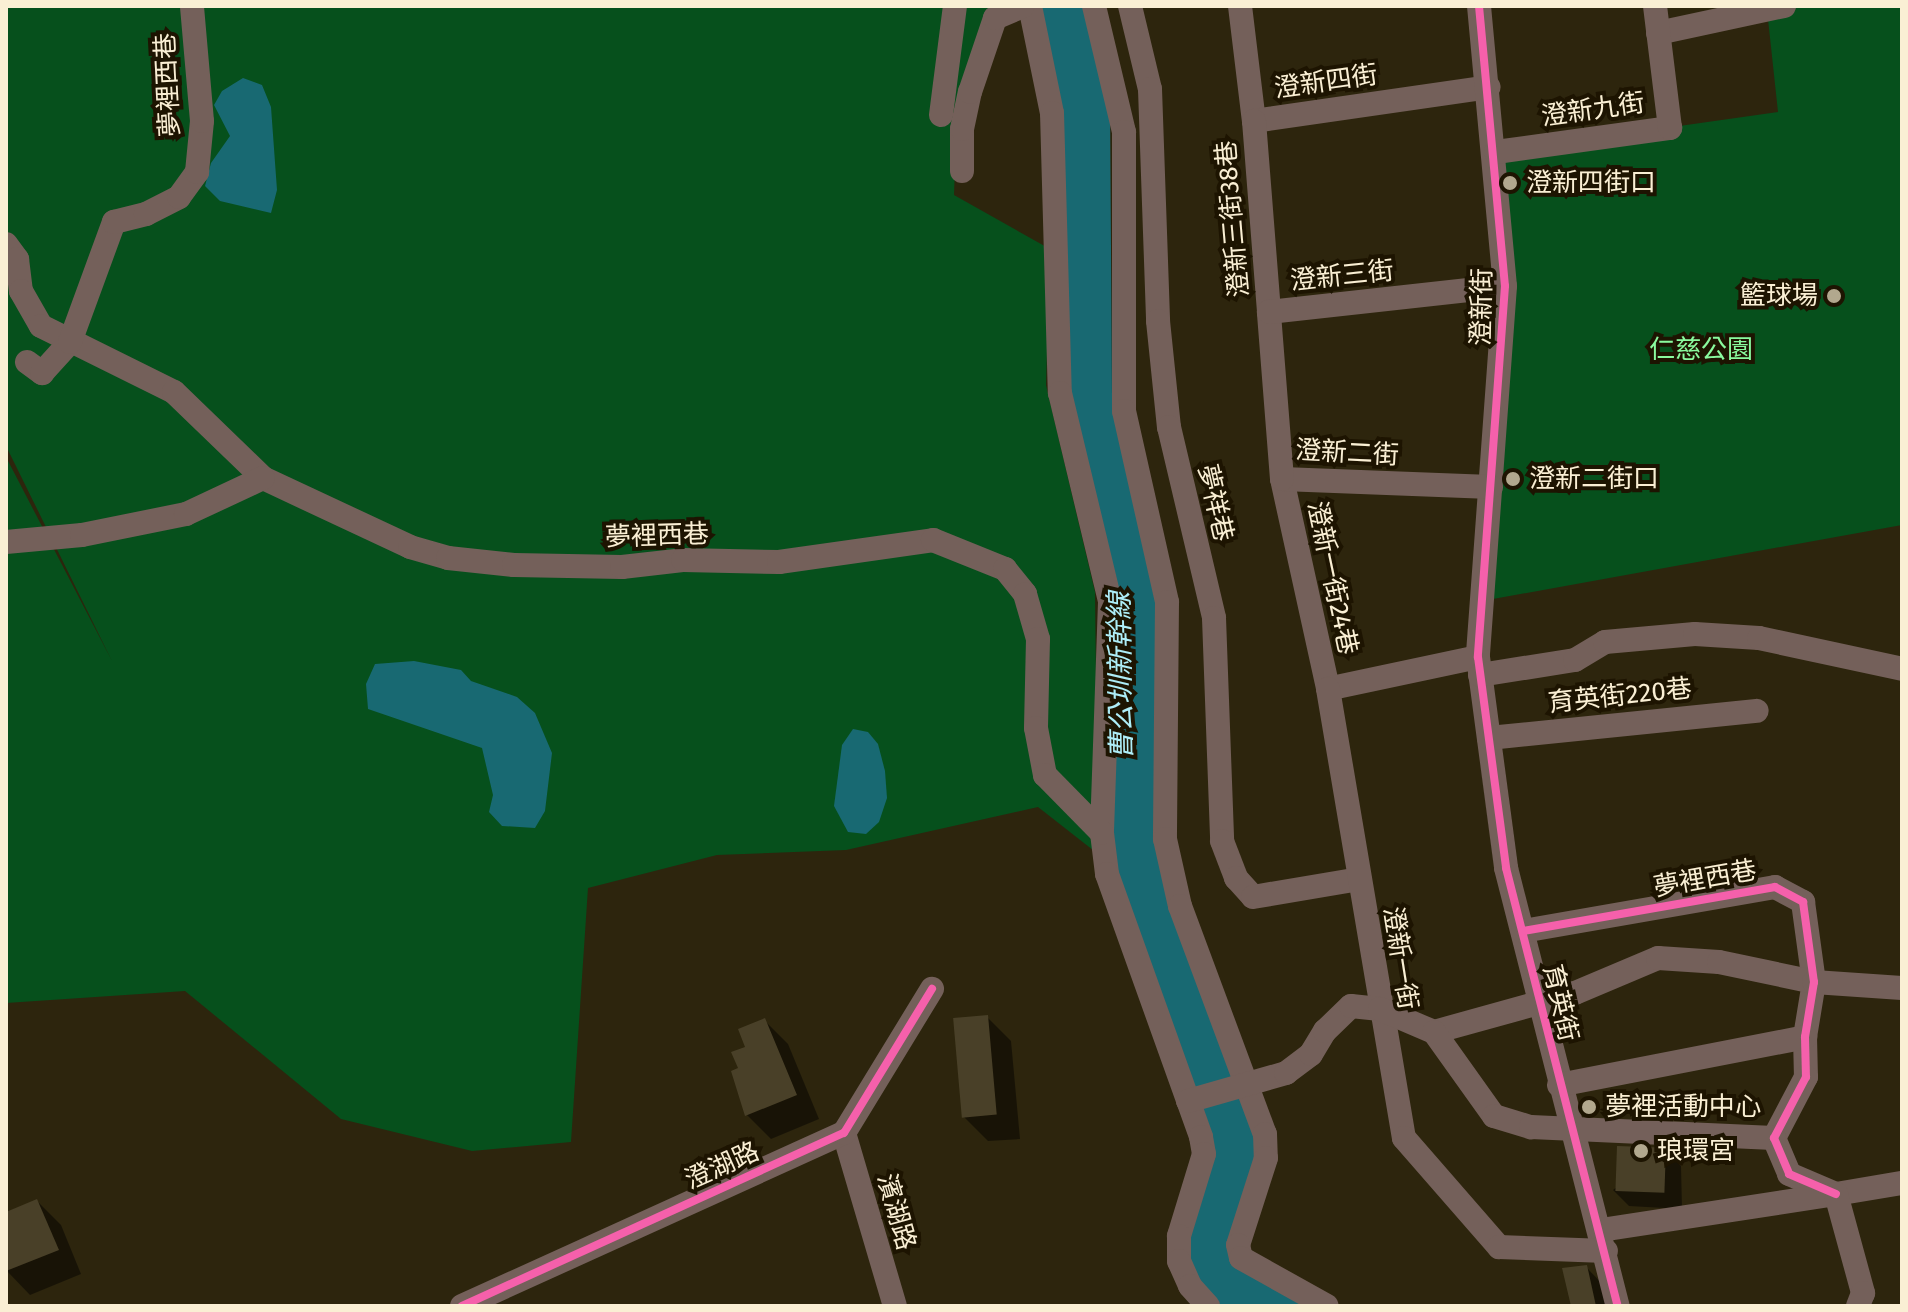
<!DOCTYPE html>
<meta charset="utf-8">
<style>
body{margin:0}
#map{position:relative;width:1908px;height:1312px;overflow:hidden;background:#2d250d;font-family:"Fira Sans","Noto Sans TC",sans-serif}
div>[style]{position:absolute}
.green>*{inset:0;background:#06501c}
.water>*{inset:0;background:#186972}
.shadow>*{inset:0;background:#0007}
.building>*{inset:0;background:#494028;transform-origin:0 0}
.minor>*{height:24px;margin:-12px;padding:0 12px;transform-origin:12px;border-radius:12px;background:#74605a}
.cycleway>*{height:8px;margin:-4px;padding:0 4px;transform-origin:4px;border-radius:4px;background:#f560ab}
.dots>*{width:22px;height:22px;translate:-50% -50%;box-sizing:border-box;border:4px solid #1d1401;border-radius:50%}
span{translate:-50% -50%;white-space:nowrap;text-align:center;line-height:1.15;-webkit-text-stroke:8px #1d1401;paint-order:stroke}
.street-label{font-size:26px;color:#faefd4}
.poi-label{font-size:26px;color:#faefd4}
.left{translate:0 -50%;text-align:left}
.right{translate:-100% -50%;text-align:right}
.park-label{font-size:26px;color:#8afa9e}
.water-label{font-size:28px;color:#aeeef8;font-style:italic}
.frame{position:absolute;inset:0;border:8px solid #faefd4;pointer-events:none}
</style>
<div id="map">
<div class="green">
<div style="clip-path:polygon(6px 6px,1002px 6px,957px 109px,954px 195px,1050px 249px,1046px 385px,1095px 592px,1098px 854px,1038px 807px,846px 850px,717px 855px,588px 888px,571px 1142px,472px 1151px,341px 1119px,185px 991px,6px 1003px,6px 457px,112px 661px,6px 446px)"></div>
<div style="clip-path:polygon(1784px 6px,1902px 6px,1902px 525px,1482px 601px,1491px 487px,1496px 152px,1778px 112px,1767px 10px)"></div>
</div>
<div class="water">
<div style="clip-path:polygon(1036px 6px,1088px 6px,1110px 100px,1112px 396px,1159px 589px,1158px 842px,1253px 1123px,1256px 1154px,1230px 1248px,1306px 1306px,1214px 1306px,1183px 1262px,1206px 1149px,1112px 878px,1115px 616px,1063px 394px)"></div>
<div style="clip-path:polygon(243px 78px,262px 85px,271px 107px,277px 190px,271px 213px,220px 201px,205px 186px,211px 163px,230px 136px,214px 105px,222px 91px)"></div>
<div style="clip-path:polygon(414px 661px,461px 670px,471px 681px,517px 697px,535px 713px,552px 753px,545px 811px,535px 828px,502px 826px,489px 812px,493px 795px,482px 748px,368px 709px,366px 684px,375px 664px)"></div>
<div style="clip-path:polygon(853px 729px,868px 732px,878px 744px,885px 771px,887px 798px,879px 822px,866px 834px,848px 832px,834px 806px,842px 745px)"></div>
</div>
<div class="shadow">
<div style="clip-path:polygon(987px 1017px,1011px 1041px,1020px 1139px,988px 1141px,964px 1117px)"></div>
<div style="clip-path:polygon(764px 1020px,788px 1044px,819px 1119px,771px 1139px,747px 1115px,740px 1069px)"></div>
<div style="clip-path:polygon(1665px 1150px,1681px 1166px,1682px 1209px,1629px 1206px,1613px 1190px)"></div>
<div style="clip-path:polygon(37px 1201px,61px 1225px,81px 1274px,30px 1295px,6px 1270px,6px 1214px)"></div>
<div style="clip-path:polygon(1586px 1267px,1610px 1292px,1613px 1306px,1573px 1306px)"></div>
</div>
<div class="building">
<div style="left:988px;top:1015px;width:100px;height:35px;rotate:85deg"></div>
<div style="clip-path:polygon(765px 1018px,797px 1095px,745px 1116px,731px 1071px,738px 1068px,731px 1052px,745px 1047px,738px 1029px)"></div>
<div style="left:1617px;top:1146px;width:49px;height:45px;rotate:2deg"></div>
<div style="clip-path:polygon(37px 1199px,59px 1250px,6px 1271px,6px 1212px)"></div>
<div style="clip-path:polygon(1587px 1265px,1596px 1306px,1571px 1306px,1562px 1268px)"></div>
</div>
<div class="minor">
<div style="left:1030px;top:6px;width:109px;rotate:78.4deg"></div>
<div style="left:1052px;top:113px;width:280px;rotate:88.4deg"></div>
<div style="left:1060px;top:393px;width:215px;rotate:76.5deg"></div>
<div style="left:1110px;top:602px;width:231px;rotate:92deg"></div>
<div style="left:1102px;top:833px;width:41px;rotate:83deg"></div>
<div style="left:1107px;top:874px;width:279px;rotate:70.3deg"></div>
<div style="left:1201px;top:1137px;width:17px;rotate:80deg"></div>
<div style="left:1204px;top:1154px;width:86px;rotate:107deg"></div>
<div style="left:1179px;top:1236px;width:25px;rotate:90deg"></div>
<div style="left:1179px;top:1261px;width:27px;rotate:66deg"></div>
<div style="left:1190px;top:1286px;width:27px;rotate:48deg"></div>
<div style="left:1094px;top:6px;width:130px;rotate:76.6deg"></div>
<div style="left:1124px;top:132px;width:279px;rotate:90deg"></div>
<div style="left:1124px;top:411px;width:196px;rotate:77.3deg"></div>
<div style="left:1167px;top:602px;width:237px;rotate:90.5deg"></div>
<div style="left:1165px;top:839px;width:69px;rotate:77.4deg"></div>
<div style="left:1180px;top:906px;width:243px;rotate:69.6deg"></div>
<div style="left:1265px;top:1134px;width:24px;rotate:88deg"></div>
<div style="left:1266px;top:1158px;width:91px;rotate:107.8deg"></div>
<div style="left:1238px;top:1245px;width:13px;rotate:77deg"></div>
<div style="left:1241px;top:1258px;width:98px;rotate:29.2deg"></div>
<div style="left:1130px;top:6px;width:85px;rotate:76.5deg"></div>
<div style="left:1150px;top:89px;width:232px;rotate:88deg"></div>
<div style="left:1158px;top:321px;width:107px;rotate:84.1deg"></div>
<div style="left:1169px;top:427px;width:196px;rotate:76.7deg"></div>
<div style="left:1214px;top:618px;width:223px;rotate:87.9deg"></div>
<div style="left:1222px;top:841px;width:40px;rotate:69deg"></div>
<div style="left:1236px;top:878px;width:25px;rotate:48deg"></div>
<div style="left:1253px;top:897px;width:108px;rotate:-9.6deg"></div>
<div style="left:1240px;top:6px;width:116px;rotate:83.1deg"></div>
<div style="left:1254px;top:121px;width:237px;rotate:-8.2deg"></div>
<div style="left:1479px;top:6px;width:281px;rotate:84.7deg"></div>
<div style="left:1505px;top:286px;width:372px;rotate:94.2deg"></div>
<div style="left:1478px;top:657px;width:213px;rotate:82.4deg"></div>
<div style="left:1506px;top:868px;width:452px;rotate:75.7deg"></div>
<div style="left:1658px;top:33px;width:129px;rotate:-12.1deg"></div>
<div style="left:941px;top:115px;width:110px;rotate:-82.7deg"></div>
<div style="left:1254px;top:121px;width:192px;rotate:85.5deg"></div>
<div style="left:1496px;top:152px;width:176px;rotate:-7.9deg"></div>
<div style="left:1670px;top:128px;width:123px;rotate:-97deg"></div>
<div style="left:962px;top:171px;width:42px;rotate:-90deg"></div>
<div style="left:962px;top:129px;width:38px;rotate:-78deg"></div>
<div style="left:970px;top:92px;width:78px;rotate:-71.3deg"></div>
<div style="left:995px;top:18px;width:30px;rotate:-23deg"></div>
<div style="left:6px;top:244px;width:19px;rotate:54deg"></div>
<div style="left:17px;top:259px;width:32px;rotate:83deg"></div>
<div style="left:21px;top:291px;width:40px;rotate:60.3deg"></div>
<div style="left:41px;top:326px;width:148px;rotate:26.4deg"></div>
<div style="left:174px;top:392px;width:124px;rotate:44deg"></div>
<div style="left:263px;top:478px;width:162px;rotate:25.1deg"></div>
<div style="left:410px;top:547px;width:40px;rotate:16deg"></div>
<div style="left:448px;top:558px;width:66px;rotate:6.1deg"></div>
<div style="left:514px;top:565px;width:108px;rotate:1.1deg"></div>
<div style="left:622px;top:567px;width:61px;rotate:-6.5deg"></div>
<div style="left:683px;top:560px;width:96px;rotate:1.2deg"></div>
<div style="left:779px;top:562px;width:156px;rotate:-8.1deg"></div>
<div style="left:933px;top:540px;width:78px;rotate:21.9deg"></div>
<div style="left:1005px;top:569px;width:32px;rotate:51deg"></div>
<div style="left:1025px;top:594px;width:47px;rotate:73.9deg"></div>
<div style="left:1038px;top:639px;width:89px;rotate:91.3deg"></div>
<div style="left:1036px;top:728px;width:48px;rotate:79.2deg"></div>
<div style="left:1045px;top:775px;width:81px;rotate:45.5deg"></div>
<div style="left:27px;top:362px;width:19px;rotate:36deg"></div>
<div style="left:42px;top:373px;width:42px;rotate:-47.9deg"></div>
<div style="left:70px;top:342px;width:128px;rotate:-69.9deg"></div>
<div style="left:114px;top:222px;width:33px;rotate:-14deg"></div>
<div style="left:146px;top:214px;width:37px;rotate:-27deg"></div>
<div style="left:179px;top:197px;width:31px;rotate:-54deg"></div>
<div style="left:197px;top:172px;width:51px;rotate:-84.4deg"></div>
<div style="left:202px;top:121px;width:115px;rotate:-95deg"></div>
<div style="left:1282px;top:479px;width:215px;rotate:77.6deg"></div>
<div style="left:1491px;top:487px;width:209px;rotate:-177.8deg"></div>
<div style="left:1282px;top:479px;width:168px;rotate:-94.5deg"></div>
<div style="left:1269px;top:312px;width:237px;rotate:-6.3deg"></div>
<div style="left:6px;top:542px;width:76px;rotate:-5.3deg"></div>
<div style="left:82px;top:535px;width:106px;rotate:-11.4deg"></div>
<div style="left:186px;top:514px;width:85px;rotate:-25.1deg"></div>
<div style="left:1478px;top:657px;width:153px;rotate:168deg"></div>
<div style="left:1328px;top:689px;width:455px;rotate:80.4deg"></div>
<div style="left:1404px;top:1138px;width:145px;rotate:48.9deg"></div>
<div style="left:1499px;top:1247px;width:107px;rotate:2.1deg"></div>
<div style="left:1480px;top:675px;width:96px;rotate:-9deg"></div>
<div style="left:1575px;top:660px;width:35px;rotate:-31deg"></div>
<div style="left:1605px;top:642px;width:90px;rotate:-5.1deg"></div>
<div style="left:1695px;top:634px;width:64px;rotate:3.6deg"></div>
<div style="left:1759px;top:638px;width:146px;rotate:12.2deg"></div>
<div style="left:1489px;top:738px;width:269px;rotate:-5.8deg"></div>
<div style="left:1523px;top:931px;width:256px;rotate:-9.9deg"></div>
<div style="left:1775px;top:887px;width:32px;rotate:28deg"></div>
<div style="left:1803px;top:902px;width:81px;rotate:82.2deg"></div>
<div style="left:1814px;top:982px;width:56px;rotate:99.3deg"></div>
<div style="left:1805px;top:1037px;width:40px;rotate:88.6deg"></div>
<div style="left:1806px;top:1077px;width:69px;rotate:117.7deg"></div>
<div style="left:1774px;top:1138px;width:39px;rotate:67deg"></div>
<div style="left:1789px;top:1174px;width:51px;rotate:23.1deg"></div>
<div style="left:1836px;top:1194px;width:67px;rotate:-9.5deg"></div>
<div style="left:1434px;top:1032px;width:146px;rotate:-15.5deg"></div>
<div style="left:1575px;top:993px;width:90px;rotate:-22.9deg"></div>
<div style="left:1658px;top:958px;width:61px;rotate:3.8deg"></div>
<div style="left:1719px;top:962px;width:97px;rotate:11.9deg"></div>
<div style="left:1814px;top:982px;width:88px;rotate:3.9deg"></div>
<div style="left:1559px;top:1085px;width:251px;rotate:-11deg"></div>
<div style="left:1188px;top:1101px;width:102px;rotate:-15.9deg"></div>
<div style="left:1286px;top:1073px;width:31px;rotate:-37deg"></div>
<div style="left:1311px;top:1054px;width:27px;rotate:-59deg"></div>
<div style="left:1325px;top:1031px;width:36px;rotate:-44deg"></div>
<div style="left:1351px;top:1006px;width:29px;rotate:6deg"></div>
<div style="left:1380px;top:1009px;width:59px;rotate:23.1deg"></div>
<div style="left:1434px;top:1032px;width:103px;rotate:54.5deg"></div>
<div style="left:1494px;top:1116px;width:39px;rotate:17deg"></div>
<div style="left:1531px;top:1127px;width:243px;rotate:2.6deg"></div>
<div style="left:844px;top:1133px;width:180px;rotate:73.6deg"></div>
<div style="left:1601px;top:1230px;width:238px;rotate:-8.7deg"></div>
<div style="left:1836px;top:1194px;width:103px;rotate:74.7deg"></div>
<div style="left:1863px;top:1293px;width:14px;rotate:111deg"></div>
<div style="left:462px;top:1306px;width:419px;rotate:-24.4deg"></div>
<div style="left:844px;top:1133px;width:169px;rotate:-58.6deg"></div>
</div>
<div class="cycleway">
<div style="left:1479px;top:6px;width:281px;rotate:84.7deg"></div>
<div style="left:1505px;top:286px;width:372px;rotate:94.2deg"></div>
<div style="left:1478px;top:657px;width:213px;rotate:82.4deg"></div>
<div style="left:1506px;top:868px;width:452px;rotate:75.7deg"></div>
<div style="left:1523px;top:931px;width:256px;rotate:-9.9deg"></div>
<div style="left:1775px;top:887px;width:32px;rotate:28deg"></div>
<div style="left:1803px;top:902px;width:81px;rotate:82.2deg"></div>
<div style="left:1814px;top:982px;width:56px;rotate:99.3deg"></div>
<div style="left:1805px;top:1037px;width:40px;rotate:88.6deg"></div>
<div style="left:1806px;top:1077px;width:69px;rotate:117.7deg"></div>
<div style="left:1774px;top:1138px;width:39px;rotate:67deg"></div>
<div style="left:1789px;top:1174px;width:51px;rotate:23.1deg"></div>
<div style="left:462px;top:1306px;width:419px;rotate:-24.4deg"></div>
<div style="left:844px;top:1133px;width:169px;rotate:-58.6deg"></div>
</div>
<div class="dots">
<div style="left:1510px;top:183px;background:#b2a88e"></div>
<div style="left:1834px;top:296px;background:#b2a88e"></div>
<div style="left:1513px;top:479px;background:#b2a88e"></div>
<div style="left:1589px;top:1107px;background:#b2a88e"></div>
<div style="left:1641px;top:1151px;background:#b2a88e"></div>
</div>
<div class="street-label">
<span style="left:1326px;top:82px;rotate:-8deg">澄新四街</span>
<span style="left:168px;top:85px;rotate:-93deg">夢裡西巷</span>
<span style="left:1593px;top:110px;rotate:-8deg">澄新九街</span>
<span style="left:1233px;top:219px;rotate:-95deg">澄新三街38巷</span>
<span style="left:1342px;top:276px;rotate:-6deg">澄新三街</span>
<span style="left:1482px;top:307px;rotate:-89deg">澄新街</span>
<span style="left:1347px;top:453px;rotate:3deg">澄新二街</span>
<span style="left:1215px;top:503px;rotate:77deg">夢祥巷</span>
<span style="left:657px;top:536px;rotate:-2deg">夢裡西巷</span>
<span style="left:1332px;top:578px;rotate:78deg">澄新一街24巷</span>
<span style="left:1620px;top:696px;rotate:-6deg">育英街220巷</span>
<span style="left:1705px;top:879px;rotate:-10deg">夢裡西巷</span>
<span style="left:1400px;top:958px;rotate:81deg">澄新一街</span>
<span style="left:1560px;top:1003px;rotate:77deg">育英街</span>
<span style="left:722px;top:1166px;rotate:-24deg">澄湖路</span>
<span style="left:896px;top:1212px;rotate:74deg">濱湖路</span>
</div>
<div class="poi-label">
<span class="left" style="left:1526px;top:183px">澄新四街口</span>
<span class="right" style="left:1818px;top:296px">籃球場</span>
<span class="left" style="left:1529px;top:479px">澄新二街口</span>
<span class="left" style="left:1605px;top:1107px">夢裡活動中心</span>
<span class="left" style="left:1657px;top:1151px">琅環宮</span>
</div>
<div class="park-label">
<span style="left:1701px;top:350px">仁慈公園</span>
</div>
<div class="water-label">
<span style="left:1121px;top:676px;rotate:-91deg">曹公圳新幹線</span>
</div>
<div class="frame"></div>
</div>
